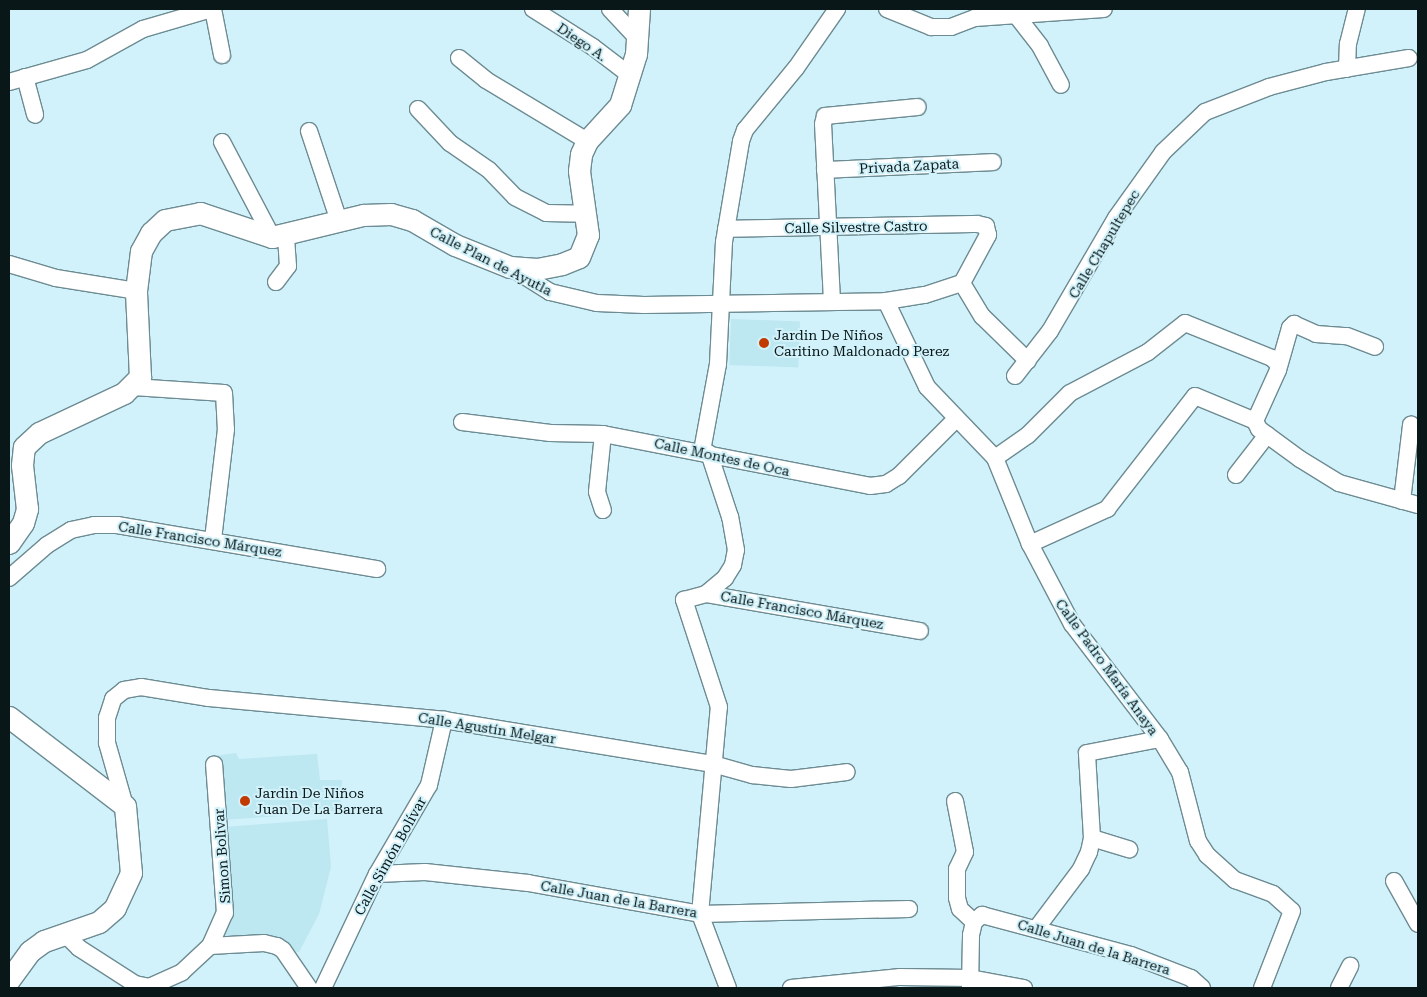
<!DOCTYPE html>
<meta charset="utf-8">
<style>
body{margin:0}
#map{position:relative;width:1427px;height:997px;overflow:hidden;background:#d1f2fa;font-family:"Roboto Serif",serif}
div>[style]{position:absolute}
.built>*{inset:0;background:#bde7f1;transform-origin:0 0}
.roads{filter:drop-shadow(1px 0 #6d8b92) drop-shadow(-1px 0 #6d8b92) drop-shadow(0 1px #6d8b92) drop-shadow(0 -1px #6d8b92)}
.minor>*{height:16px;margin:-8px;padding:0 8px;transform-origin:8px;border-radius:8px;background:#fff}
.tertiary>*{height:21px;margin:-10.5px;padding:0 10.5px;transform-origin:10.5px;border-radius:10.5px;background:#fff}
.dots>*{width:14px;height:14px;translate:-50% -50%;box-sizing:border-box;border:2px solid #d1f2fa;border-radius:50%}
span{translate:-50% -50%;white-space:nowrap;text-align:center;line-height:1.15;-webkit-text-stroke:4px #d1f2fa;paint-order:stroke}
.street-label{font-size:14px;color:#0a1719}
.poi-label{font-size:14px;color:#0a1719}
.left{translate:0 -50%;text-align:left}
.frame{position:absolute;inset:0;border:10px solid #0a1719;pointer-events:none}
</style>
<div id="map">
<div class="built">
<div style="left:731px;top:319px;width:69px;height:46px;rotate:2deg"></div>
<div style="clip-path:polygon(236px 753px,239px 759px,317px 754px,320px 780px,342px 780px,340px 812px,221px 820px,214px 756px)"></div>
<div style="clip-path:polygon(327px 819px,331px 867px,319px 914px,299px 952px,217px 943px,224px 827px)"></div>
</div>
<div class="roads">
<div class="minor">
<div style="left:213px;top:9px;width:47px;rotate:78.9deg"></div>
<div style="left:533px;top:9px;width:71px;rotate:32.3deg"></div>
<div style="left:593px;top:47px;width:48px;rotate:37.3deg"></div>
<div style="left:610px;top:9px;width:38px;rotate:47deg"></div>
<div style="left:887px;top:9px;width:48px;rotate:22.2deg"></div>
<div style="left:931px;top:27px;width:20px"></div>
<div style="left:951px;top:27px;width:26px;rotate:-21deg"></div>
<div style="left:975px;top:18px;width:129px;rotate:-4deg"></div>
<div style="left:1016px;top:15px;width:39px;rotate:52deg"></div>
<div style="left:1040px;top:46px;width:44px;rotate:61.7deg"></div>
<div style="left:459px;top:58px;width:35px;rotate:39deg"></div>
<div style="left:486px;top:80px;width:118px;rotate:31.1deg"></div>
<div style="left:1347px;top:69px;width:25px;rotate:-88deg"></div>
<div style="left:1348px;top:44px;width:36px;rotate:-76deg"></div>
<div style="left:25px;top:77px;width:39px;rotate:75deg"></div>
<div style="left:9px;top:82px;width:81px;rotate:-15.8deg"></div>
<div style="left:87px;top:60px;width:64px;rotate:-29deg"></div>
<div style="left:143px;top:29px;width:72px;rotate:-16.2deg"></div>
<div style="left:418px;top:109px;width:47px;rotate:46.7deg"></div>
<div style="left:450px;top:143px;width:47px;rotate:34.7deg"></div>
<div style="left:489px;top:170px;width:37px;rotate:46deg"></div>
<div style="left:515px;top:197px;width:35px;rotate:27deg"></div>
<div style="left:546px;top:213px;width:39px;rotate:1deg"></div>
<div style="left:309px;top:131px;width:95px;rotate:71.6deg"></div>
<div style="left:222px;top:142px;width:107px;rotate:62.2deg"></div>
<div style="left:825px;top:170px;width:168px;rotate:-2.7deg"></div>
<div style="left:9px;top:264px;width:49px;rotate:16.6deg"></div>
<div style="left:56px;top:278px;width:81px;rotate:9.2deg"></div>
<div style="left:510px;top:267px;width:47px;rotate:32deg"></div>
<div style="left:550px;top:292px;width:48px;rotate:13.2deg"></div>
<div style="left:597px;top:303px;width:47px;rotate:2.4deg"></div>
<div style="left:644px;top:305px;width:242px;rotate:-0.9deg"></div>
<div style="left:886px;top:301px;width:39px;rotate:-9deg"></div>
<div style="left:925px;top:295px;width:39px;rotate:-18deg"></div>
<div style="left:962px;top:283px;width:55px;rotate:-61.6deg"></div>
<div style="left:988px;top:235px;width:9px;rotate:-103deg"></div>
<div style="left:986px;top:226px;width:9px;rotate:-167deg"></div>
<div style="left:977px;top:224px;width:251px;rotate:178.9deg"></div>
<div style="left:276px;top:282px;width:20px;rotate:-53deg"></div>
<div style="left:288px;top:266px;width:31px;rotate:-94deg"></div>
<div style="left:962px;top:283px;width:39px;rotate:59deg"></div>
<div style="left:982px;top:316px;width:64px;rotate:44.4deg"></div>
<div style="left:832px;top:301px;width:177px;rotate:-92.9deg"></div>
<div style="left:823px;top:124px;width:8px;rotate:-76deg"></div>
<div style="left:825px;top:116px;width:93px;rotate:-5.5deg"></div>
<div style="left:886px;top:301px;width:95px;rotate:64.5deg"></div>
<div style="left:927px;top:387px;width:98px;rotate:46.2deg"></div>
<div style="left:995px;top:458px;width:93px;rotate:67.9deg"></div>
<div style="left:1030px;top:544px;width:90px;rotate:62.3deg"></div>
<div style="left:1072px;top:624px;width:145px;rotate:52.6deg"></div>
<div style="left:1160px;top:739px;width:39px;rotate:59deg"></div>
<div style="left:1180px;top:772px;width:71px;rotate:75.4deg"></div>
<div style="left:1198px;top:841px;width:17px;rotate:57deg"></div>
<div style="left:1207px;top:855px;width:38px;rotate:42deg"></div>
<div style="left:1235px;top:880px;width:40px;rotate:20.2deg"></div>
<div style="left:1273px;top:894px;width:25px;rotate:42deg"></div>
<div style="left:1292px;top:911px;width:83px;rotate:111.3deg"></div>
<div style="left:1015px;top:376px;width:57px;rotate:-52.1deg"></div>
<div style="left:1050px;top:331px;width:131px;rotate:-59.7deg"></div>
<div style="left:1116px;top:218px;width:81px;rotate:-54.5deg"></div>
<div style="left:1163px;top:152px;width:58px;rotate:-43.6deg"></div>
<div style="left:1205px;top:112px;width:69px;rotate:-21.3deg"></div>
<div style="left:1269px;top:87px;width:59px;rotate:-14.7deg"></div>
<div style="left:1326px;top:72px;width:84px;rotate:-9.6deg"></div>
<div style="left:133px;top:387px;width:91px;rotate:3.8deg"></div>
<div style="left:224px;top:393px;width:36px;rotate:87deg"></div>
<div style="left:226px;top:429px;width:112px;rotate:96.7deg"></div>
<div style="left:1255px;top:421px;width:56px;rotate:-65.7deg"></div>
<div style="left:1278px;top:370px;width:44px;rotate:-74.1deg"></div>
<div style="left:1290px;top:328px;width:6px;rotate:-45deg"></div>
<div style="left:1294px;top:324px;width:24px;rotate:24deg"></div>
<div style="left:1316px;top:334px;width:31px;rotate:4deg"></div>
<div style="left:1347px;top:336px;width:30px;rotate:21deg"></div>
<div style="left:1255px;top:421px;width:9px;rotate:63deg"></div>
<div style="left:1259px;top:429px;width:51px;rotate:36.2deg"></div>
<div style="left:1300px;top:459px;width:46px;rotate:31.6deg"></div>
<div style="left:1339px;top:483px;width:82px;rotate:15.6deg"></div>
<div style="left:462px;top:422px;width:89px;rotate:7.1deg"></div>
<div style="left:550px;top:433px;width:53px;rotate:1.1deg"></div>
<div style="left:603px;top:434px;width:272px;rotate:11deg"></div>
<div style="left:870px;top:486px;width:16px;rotate:-7deg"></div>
<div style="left:886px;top:484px;width:15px;rotate:-32deg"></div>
<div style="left:899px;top:476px;width:81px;rotate:-45deg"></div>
<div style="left:603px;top:434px;width:58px;rotate:95.9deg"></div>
<div style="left:597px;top:492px;width:19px;rotate:72deg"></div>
<div style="left:702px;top:451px;width:88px;rotate:-79.6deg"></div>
<div style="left:718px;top:364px;width:122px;rotate:-87.2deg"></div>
<div style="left:724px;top:242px;width:102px;rotate:-80.4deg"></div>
<div style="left:741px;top:141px;width:12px;rotate:-70deg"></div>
<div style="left:745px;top:130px;width:80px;rotate:-50.6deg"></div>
<div style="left:796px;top:68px;width:72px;rotate:-55.2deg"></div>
<div style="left:995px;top:458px;width:40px;rotate:-34.9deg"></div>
<div style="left:1028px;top:435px;width:59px;rotate:-45deg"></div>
<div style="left:1070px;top:393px;width:88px;rotate:-27.7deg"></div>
<div style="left:1148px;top:352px;width:47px;rotate:-38.1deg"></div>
<div style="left:1185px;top:323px;width:94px;rotate:21.9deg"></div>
<div style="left:1272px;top:358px;width:7px;rotate:45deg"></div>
<div style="left:1236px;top:475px;width:51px;rotate:-52.2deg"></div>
<div style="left:1402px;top:501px;width:77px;rotate:-83.2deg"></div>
<div style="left:1030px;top:544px;width:85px;rotate:-24.4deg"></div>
<div style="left:1107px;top:509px;width:143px;rotate:-52.1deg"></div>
<div style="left:1195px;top:396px;width:65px;rotate:22.6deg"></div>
<div style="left:9px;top:578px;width:50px;rotate:-41deg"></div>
<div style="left:47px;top:545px;width:28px;rotate:-32deg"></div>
<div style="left:71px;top:530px;width:24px;rotate:-12deg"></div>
<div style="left:94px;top:525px;width:23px"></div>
<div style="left:117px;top:525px;width:264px;rotate:9.6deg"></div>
<div style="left:706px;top:594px;width:25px;rotate:-40deg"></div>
<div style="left:725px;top:578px;width:15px;rotate:-58deg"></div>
<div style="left:733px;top:565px;width:15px;rotate:-79deg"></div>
<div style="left:736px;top:550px;width:34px;rotate:-100deg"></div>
<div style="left:730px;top:517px;width:67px;rotate:-108.2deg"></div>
<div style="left:955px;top:801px;width:52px;rotate:78.9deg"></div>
<div style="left:965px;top:852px;width:19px;rotate:115deg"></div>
<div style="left:957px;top:869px;width:29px;rotate:90deg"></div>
<div style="left:957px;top:898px;width:11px;rotate:75deg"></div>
<div style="left:960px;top:909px;width:19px;rotate:43deg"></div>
<div style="left:125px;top:806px;width:66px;rotate:-105.9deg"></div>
<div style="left:107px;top:743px;width:25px;rotate:-90deg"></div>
<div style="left:107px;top:718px;width:20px;rotate:-72deg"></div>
<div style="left:113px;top:699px;width:14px;rotate:-39deg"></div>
<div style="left:124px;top:690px;width:17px;rotate:-10deg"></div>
<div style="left:141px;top:687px;width:69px;rotate:9.2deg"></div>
<div style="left:209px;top:698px;width:236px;rotate:5.3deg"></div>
<div style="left:444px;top:720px;width:273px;rotate:9.3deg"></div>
<div style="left:713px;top:764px;width:41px;rotate:15.8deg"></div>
<div style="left:752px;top:775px;width:39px;rotate:6deg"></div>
<div style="left:791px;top:779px;width:56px;rotate:-7.1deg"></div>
<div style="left:1092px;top:838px;width:39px;rotate:17deg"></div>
<div style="left:377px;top:874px;width:48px;rotate:-2.4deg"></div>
<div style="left:425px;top:872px;width:104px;rotate:6.1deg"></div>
<div style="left:528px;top:883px;width:175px;rotate:10.2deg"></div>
<div style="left:700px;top:914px;width:209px;rotate:-1.4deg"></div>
<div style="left:1394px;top:881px;width:49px;rotate:60.8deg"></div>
<div style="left:1036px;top:929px;width:75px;rotate:-53.1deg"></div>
<div style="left:1081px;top:869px;width:19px;rotate:-65deg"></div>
<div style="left:1089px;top:852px;width:14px;rotate:-78deg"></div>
<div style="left:1092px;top:838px;width:85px;rotate:-93.4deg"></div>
<div style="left:1087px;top:753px;width:74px;rotate:-10.9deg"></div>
<div style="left:65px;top:934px;width:20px;rotate:45deg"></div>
<div style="left:79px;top:948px;width:67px;rotate:32.7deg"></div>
<div style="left:135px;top:984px;width:14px;rotate:12deg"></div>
<div style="left:149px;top:987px;width:36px;rotate:-24deg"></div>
<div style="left:182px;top:972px;width:38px;rotate:-43deg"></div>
<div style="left:210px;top:946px;width:36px;rotate:-66deg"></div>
<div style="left:225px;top:913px;width:149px;rotate:-94.2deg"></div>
<div style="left:210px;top:946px;width:54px;rotate:-3.2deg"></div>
<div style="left:264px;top:943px;width:13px;rotate:13deg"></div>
<div style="left:277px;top:946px;width:7px;rotate:34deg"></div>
<div style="left:283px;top:950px;width:46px;rotate:55.6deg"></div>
<div style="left:323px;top:988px;width:126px;rotate:-64.7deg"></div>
<div style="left:377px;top:874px;width:103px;rotate:-59.7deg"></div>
<div style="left:429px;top:785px;width:67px;rotate:-77deg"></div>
<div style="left:728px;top:988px;width:79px;rotate:-110.7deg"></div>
<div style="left:700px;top:914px;width:208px;rotate:-84.8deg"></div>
<div style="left:719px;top:707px;width:113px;rotate:-108.1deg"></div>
<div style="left:684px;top:600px;width:23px;rotate:-15deg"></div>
<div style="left:706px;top:594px;width:217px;rotate:9.8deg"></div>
<div style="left:791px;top:988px;width:110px;rotate:-5.8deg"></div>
<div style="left:900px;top:977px;width:70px;rotate:0.8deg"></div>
<div style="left:970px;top:978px;width:55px;rotate:10.5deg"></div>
<div style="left:970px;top:988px;width:53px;rotate:-88.9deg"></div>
<div style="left:971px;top:935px;width:13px;rotate:-77deg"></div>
<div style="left:974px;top:922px;width:11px;rotate:-41deg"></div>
<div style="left:982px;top:915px;width:154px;rotate:15deg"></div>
<div style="left:1131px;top:955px;width:64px;rotate:21deg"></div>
<div style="left:1191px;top:978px;width:15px;rotate:42deg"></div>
<div style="left:1339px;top:988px;width:25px;rotate:-63deg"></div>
</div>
<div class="tertiary">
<div style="left:9px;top:543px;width:24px;rotate:-55deg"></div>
<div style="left:23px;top:523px;width:15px;rotate:-74deg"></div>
<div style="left:27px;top:509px;width:44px;rotate:-96.5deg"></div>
<div style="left:22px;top:465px;width:18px;rotate:-84deg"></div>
<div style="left:24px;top:447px;width:21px;rotate:-43deg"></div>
<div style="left:39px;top:433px;width:94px;rotate:-25.2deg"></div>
<div style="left:124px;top:393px;width:23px;rotate:-45deg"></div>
<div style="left:140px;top:377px;width:86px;rotate:-92.7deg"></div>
<div style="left:136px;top:291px;width:40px;rotate:-82.9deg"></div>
<div style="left:141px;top:251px;width:21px;rotate:-61deg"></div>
<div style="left:151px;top:233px;width:19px;rotate:-43deg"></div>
<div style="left:165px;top:220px;width:36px;rotate:-11deg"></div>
<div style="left:200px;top:213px;width:76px;rotate:18.4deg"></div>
<div style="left:272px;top:237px;width:94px;rotate:-13.6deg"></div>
<div style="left:363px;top:215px;width:28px;rotate:-2deg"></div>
<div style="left:391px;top:214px;width:22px;rotate:16deg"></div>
<div style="left:412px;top:220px;width:50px;rotate:30.2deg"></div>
<div style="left:455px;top:245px;width:59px;rotate:21.8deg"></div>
<div style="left:510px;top:267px;width:27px;rotate:4deg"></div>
<div style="left:537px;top:269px;width:25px;rotate:-11deg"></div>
<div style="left:562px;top:264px;width:18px;rotate:-22deg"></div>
<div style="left:579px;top:257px;width:24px;rotate:-68deg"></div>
<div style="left:588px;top:235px;width:65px;rotate:-98deg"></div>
<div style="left:579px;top:171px;width:17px;rotate:-83deg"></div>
<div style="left:581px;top:154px;width:14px;rotate:-65deg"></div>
<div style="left:587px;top:141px;width:49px;rotate:-47.5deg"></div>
<div style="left:620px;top:105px;width:53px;rotate:-72.6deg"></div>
<div style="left:636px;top:54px;width:45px;rotate:-86.2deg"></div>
<div style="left:9px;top:717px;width:146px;rotate:37.5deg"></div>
<div style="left:125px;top:806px;width:67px;rotate:84.9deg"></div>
<div style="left:131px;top:873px;width:38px;rotate:115deg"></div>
<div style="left:115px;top:908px;width:21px;rotate:139deg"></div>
<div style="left:99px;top:922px;width:58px;rotate:160.9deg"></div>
<div style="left:44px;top:941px;width:17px;rotate:144deg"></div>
<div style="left:30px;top:951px;width:36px;rotate:126deg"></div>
</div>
</div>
<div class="dots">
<div style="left:764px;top:343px;background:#c13a01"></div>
<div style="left:245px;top:801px;background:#c13a01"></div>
</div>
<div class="street-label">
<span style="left:582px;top:42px;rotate:34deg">Diego A.</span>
<span style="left:909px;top:166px;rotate:-3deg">Privada Zapata</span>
<span style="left:856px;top:227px;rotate:-1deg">Calle Silvestre Castro</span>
<span style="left:1104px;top:244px;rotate:-59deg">Calle Chapultepec</span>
<span style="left:491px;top:261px;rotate:27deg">Calle Plan de Ayutla</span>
<span style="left:722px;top:457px;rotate:12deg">Calle Montes de Oca</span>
<span style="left:200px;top:539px;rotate:9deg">Calle Francisco Márquez</span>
<span style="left:802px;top:610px;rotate:10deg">Calle Francisco Márquez</span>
<span style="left:1107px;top:667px;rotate:54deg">Calle Padro María Anaya</span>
<span style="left:487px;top:728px;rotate:9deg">Calle Agustín Melgar</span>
<span style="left:222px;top:856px;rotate:-94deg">Simon Bolivar</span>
<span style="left:390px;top:856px;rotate:-61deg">Calle Simón Bolívar</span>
<span style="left:619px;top:899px;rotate:10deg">Calle Juan de la Barrera</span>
<span style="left:1094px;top:947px;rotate:17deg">Calle Juan de la Barrera</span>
</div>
<div class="poi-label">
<span class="left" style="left:774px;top:343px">Jardin De Niños<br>Caritino Maldonado Perez</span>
<span class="left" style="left:255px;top:801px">Jardin De Niños<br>Juan De La Barrera</span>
</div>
<div class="frame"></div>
</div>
